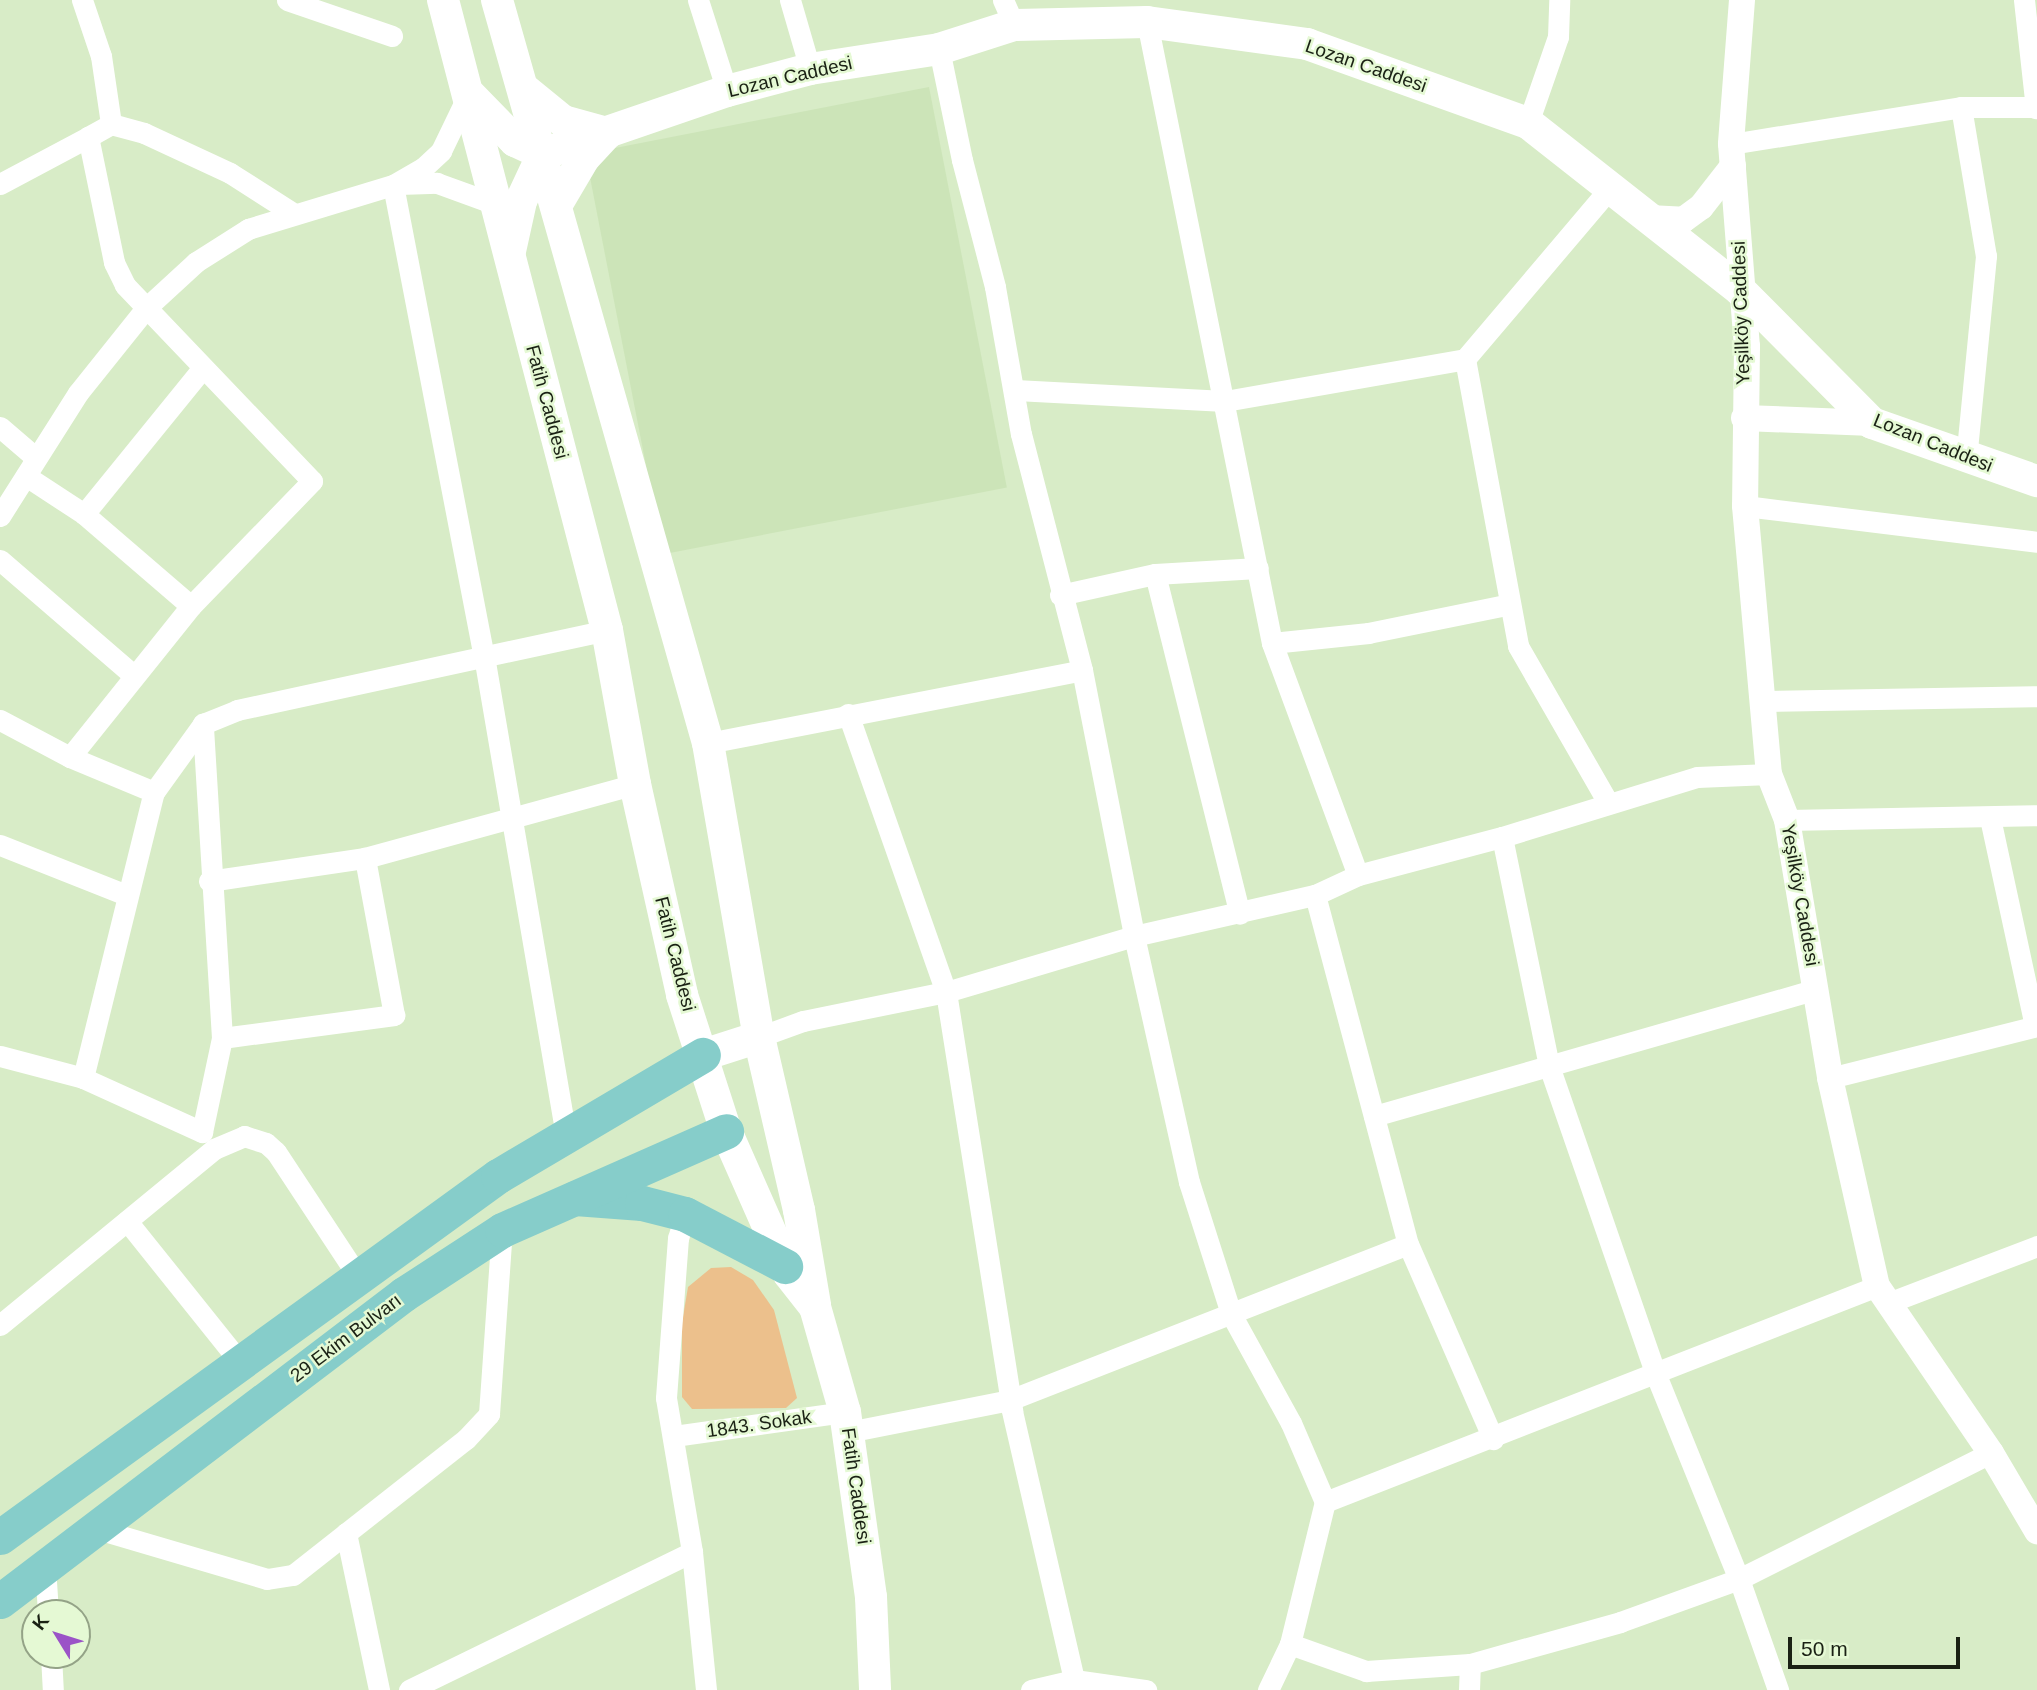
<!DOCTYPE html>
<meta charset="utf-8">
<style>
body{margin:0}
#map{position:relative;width:2037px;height:1690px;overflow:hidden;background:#d8ecc7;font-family:Arial,sans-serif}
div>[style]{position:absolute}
.built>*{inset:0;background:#cce4b8;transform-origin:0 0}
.green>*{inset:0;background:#ecc08c}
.minor>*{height:21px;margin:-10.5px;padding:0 10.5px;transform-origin:10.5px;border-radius:10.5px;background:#fff}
.tertiary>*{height:26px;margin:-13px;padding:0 13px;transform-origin:13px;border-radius:13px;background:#fff}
.secondary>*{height:32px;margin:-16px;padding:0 16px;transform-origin:16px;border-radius:16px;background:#fff}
.primary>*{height:35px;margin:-17.5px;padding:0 17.5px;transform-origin:17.5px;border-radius:17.5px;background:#86cdca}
span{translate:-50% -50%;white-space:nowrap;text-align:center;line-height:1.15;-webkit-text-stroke:5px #e5f9d4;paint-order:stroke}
.street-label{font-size:19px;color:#1a2114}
.north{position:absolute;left:21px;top:1599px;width:70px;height:70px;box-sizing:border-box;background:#e5f9d4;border:2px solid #94a387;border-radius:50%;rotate:308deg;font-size:19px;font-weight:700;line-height:28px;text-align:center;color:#1a2114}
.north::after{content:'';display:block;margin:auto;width:24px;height:32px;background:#9b53c7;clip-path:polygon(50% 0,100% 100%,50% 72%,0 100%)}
.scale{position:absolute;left:1788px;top:1637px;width:172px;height:32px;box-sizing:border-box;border:4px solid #1a2114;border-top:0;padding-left:9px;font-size:21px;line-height:24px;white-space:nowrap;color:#1a2114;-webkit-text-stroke:5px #e5f9d4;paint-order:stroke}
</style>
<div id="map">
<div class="built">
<div style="left:929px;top:87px;width:408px;height:350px;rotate:79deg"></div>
</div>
<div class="green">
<div style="clip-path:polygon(731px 1267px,753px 1280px,774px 1310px,797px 1398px,786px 1408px,692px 1409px,682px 1397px,682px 1323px,688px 1287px,711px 1268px)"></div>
</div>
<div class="minor">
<div style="left:82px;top:0;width:59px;rotate:71.3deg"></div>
<div style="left:101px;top:56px;width:69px;rotate:81.6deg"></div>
<div style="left:111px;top:124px;width:34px;rotate:15deg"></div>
<div style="left:144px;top:133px;width:95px;rotate:24.9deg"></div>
<div style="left:230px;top:173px;width:76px;rotate:32.6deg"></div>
<div style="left:287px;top:0;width:111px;rotate:18.9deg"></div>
<div style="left:698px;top:0;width:96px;rotate:72.3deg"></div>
<div style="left:790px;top:0;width:72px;rotate:73.8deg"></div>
<div style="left:1003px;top:0;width:27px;rotate:66deg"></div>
<div style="left:2024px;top:0;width:109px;rotate:83.7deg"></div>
<div style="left:1147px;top:22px;width:633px;rotate:78.62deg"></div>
<div style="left:1272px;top:643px;width:247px;rotate:69.7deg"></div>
<div style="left:939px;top:49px;width:113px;rotate:78.3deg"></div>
<div style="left:962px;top:160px;width:131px;rotate:75.4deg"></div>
<div style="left:995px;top:287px;width:149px;rotate:80deg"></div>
<div style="left:1021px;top:434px;width:244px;rotate:75.5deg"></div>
<div style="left:1082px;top:670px;width:271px;rotate:78.9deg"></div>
<div style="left:1134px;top:936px;width:252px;rotate:77.4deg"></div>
<div style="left:1189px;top:1182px;width:139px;rotate:72.3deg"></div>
<div style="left:1231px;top:1314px;width:124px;rotate:61.2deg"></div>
<div style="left:1291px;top:1423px;width:86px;rotate:66.7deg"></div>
<div style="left:1961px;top:107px;width:151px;rotate:80.5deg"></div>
<div style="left:1986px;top:256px;width:205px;rotate:95.6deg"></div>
<div style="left:1528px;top:123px;width:91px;rotate:-70.8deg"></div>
<div style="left:1558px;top:37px;width:37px;rotate:-88deg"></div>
<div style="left:1731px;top:144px;width:233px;rotate:-9.1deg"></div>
<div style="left:1961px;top:107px;width:76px"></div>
<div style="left:0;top:184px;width:100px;rotate:-28.1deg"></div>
<div style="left:399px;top:184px;width:38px;rotate:-2deg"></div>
<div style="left:437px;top:183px;width:62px;rotate:19.9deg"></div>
<div style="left:393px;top:185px;width:480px;rotate:79.1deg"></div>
<div style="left:484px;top:656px;width:487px;rotate:80.3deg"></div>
<div style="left:1465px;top:359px;width:292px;rotate:79.5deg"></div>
<div style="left:1518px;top:646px;width:179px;rotate:60.1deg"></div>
<div style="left:1014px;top:390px;width:211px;rotate:3deg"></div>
<div style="left:1225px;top:401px;width:244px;rotate:-9.9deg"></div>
<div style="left:1465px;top:359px;width:224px;rotate:-49.7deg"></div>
<div style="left:0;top:427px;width:46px;rotate:40.6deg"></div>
<div style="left:26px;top:476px;width:69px;rotate:33.2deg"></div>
<div style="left:84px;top:514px;width:141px;rotate:40.7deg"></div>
<div style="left:1745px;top:506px;width:294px;rotate:7deg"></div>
<div style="left:84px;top:514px;width:187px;rotate:-50.9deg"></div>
<div style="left:0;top:516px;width:146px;rotate:-57.6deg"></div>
<div style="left:78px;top:393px;width:109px;rotate:-51.3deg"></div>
<div style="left:146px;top:308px;width:68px;rotate:-42.6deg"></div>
<div style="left:196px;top:262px;width:62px;rotate:-32.4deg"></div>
<div style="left:248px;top:229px;width:152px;rotate:-16.9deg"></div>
<div style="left:393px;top:185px;width:34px;rotate:-30deg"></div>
<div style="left:423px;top:168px;width:25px;rotate:-43deg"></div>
<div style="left:441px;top:151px;width:60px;rotate:-64.3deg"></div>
<div style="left:0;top:560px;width:176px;rotate:40.8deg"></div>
<div style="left:1155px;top:574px;width:350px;rotate:76deg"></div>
<div style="left:1060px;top:595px;width:97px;rotate:-12.5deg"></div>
<div style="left:1155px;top:574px;width:103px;rotate:-3.3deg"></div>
<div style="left:1272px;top:643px;width:97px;rotate:-5.9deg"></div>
<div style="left:1368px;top:633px;width:145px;rotate:-11.5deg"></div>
<div style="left:1764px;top:701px;width:273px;rotate:-1deg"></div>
<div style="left:848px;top:714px;width:295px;rotate:70.6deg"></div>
<div style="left:946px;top:992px;width:424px;rotate:81deg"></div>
<div style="left:1012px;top:1411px;width:276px;rotate:77deg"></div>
<div style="left:0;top:720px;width:79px;rotate:27.9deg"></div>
<div style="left:70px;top:757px;width:91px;rotate:22.6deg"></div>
<div style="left:708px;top:743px;width:381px;rotate:-11deg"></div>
<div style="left:70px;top:757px;width:193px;rotate:-51.3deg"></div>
<div style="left:191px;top:606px;width:174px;rotate:-45.9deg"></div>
<div style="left:312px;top:481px;width:271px;rotate:-133.7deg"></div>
<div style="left:125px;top:285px;width:25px;rotate:-116deg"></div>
<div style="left:114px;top:262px;width:128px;rotate:-101.7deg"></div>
<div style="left:88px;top:137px;width:26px;rotate:-29deg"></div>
<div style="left:1990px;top:818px;width:213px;rotate:77.8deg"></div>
<div style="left:1787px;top:820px;width:250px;rotate:-1.1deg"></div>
<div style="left:1502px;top:837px;width:234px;rotate:78.4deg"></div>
<div style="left:1549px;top:1066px;width:327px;rotate:70.9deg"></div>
<div style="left:1656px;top:1375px;width:220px;rotate:67.9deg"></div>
<div style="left:1739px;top:1579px;width:118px;rotate:70.6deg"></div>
<div style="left:0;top:845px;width:136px;rotate:21.6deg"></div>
<div style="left:209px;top:881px;width:158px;rotate:-8.4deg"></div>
<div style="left:365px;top:858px;width:280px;rotate:-15.3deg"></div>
<div style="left:1315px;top:895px;width:361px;rotate:75.1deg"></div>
<div style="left:1408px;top:1244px;width:213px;rotate:66.4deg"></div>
<div style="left:759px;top:1037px;width:47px;rotate:-20deg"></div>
<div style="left:803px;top:1021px;width:146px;rotate:-11.5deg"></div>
<div style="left:946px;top:992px;width:196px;rotate:-16.6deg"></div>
<div style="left:1134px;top:936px;width:186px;rotate:-12.8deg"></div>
<div style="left:1315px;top:895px;width:47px;rotate:-24.9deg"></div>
<div style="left:1358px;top:875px;width:149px;rotate:-14.8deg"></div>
<div style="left:1502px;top:837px;width:204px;rotate:-17.1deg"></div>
<div style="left:1697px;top:777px;width:72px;rotate:-2.4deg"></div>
<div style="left:222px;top:1038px;width:174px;rotate:-7.6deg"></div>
<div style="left:394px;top:1015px;width:160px;rotate:-100.5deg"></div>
<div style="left:0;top:1056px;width:86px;rotate:14.8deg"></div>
<div style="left:83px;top:1078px;width:131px;rotate:24.4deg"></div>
<div style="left:202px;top:1132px;width:96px;rotate:-78deg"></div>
<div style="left:222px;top:1038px;width:315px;rotate:-93.5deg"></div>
<div style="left:83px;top:1078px;width:295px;rotate:-76.1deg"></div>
<div style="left:154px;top:792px;width:84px;rotate:-54.2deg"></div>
<div style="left:203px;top:724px;width:37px;rotate:-22deg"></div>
<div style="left:237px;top:710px;width:379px;rotate:-12.2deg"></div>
<div style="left:1830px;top:1078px;width:213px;rotate:-14.1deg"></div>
<div style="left:1374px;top:1116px;width:460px;rotate:-16deg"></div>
<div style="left:685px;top:1214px;width:25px;rotate:106deg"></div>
<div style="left:678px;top:1238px;width:160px;rotate:94.3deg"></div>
<div style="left:666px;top:1398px;width:156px;rotate:80.4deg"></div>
<div style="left:692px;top:1552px;width:139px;rotate:84.2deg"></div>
<div style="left:127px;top:1221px;width:179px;rotate:51.3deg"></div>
<div style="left:1888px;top:1303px;width:160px;rotate:-20.9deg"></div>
<div style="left:0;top:1325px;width:277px;rotate:-39.4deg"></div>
<div style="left:214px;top:1149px;width:33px;rotate:-23deg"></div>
<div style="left:244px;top:1136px;width:23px;rotate:18deg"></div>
<div style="left:266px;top:1143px;width:13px;rotate:42deg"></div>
<div style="left:276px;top:1152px;width:147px;rotate:56.6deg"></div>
<div style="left:848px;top:1432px;width:165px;rotate:-11.2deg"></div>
<div style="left:1010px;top:1400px;width:427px;rotate:-21.4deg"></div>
<div style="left:674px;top:1436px;width:173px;rotate:-8deg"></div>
<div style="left:94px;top:1528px;width:180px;rotate:16.4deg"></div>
<div style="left:267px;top:1579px;width:26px;rotate:-9deg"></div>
<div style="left:293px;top:1575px;width:220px;rotate:-38.2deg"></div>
<div style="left:466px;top:1439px;width:34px;rotate:-47deg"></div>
<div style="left:489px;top:1414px;width:184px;rotate:-86deg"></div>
<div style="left:346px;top:1533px;width:160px;rotate:78.1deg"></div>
<div style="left:45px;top:1566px;width:47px;rotate:86.3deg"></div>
<div style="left:1290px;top:1644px;width:81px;rotate:19.6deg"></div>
<div style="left:1366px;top:1671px;width:104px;rotate:-3.9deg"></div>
<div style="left:1470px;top:1664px;width:156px;rotate:-15.6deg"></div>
<div style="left:1620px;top:1622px;width:127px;rotate:-19.9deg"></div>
<div style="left:1739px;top:1579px;width:282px;rotate:-26.6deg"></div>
<div style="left:51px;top:1655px;width:35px;rotate:87deg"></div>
<div style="left:409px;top:1690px;width:315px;rotate:-26deg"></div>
<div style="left:1031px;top:1690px;width:44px;rotate:-13.1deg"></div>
<div style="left:1074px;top:1680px;width:73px;rotate:7.9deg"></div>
<div style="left:1268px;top:1690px;width:51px;rotate:-64.4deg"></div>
<div style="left:1290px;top:1644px;width:146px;rotate:-76.2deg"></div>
<div style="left:1325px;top:1502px;width:593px;rotate:-21.37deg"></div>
<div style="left:1469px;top:1690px;width:26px;rotate:-88deg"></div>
</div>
<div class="tertiary">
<div style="left:1742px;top:0;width:144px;rotate:94.4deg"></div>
<div style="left:1731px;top:144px;width:203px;rotate:85.5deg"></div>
<div style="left:1747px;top:346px;width:160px;rotate:90.7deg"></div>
<div style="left:1745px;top:506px;width:269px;rotate:84.9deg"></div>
<div style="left:1769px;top:774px;width:49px;rotate:68.6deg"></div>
<div style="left:1787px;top:820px;width:262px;rotate:80.5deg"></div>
<div style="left:1830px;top:1078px;width:213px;rotate:77.3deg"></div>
<div style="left:1877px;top:1286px;width:202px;rotate:55.7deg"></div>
<div style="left:1991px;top:1453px;width:91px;rotate:59.5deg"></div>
<div style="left:1649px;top:218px;width:34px;rotate:3deg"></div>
<div style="left:1683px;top:220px;width:22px;rotate:-36deg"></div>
<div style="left:1701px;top:207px;width:52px;rotate:-52deg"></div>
<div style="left:1744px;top:418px;width:128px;rotate:2.2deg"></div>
</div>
<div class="secondary">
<div style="left:443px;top:0;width:651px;rotate:75.41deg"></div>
<div style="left:607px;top:630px;width:157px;rotate:79.7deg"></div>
<div style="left:635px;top:784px;width:216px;rotate:77.4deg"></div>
<div style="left:682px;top:995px;width:143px;rotate:72.1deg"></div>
<div style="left:726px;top:1131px;width:156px;rotate:66.2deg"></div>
<div style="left:789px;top:1274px;width:42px;rotate:51.8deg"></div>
<div style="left:815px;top:1307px;width:109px;rotate:74.1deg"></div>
<div style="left:845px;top:1412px;width:187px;rotate:82deg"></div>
<div style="left:871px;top:1597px;width:93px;rotate:87.5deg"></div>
<div style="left:497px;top:0;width:772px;rotate:74.15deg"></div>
<div style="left:708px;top:743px;width:298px;rotate:80.2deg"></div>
<div style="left:759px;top:1037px;width:178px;rotate:77deg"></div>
<div style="left:799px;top:1210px;width:96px;rotate:80.4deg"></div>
<div style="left:524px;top:89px;width:50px;rotate:39.4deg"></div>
<div style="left:563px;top:121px;width:46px;rotate:15.3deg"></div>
<div style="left:471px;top:96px;width:63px;rotate:45.6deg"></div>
<div style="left:515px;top:141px;width:31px;rotate:25deg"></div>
<div style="left:543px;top:154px;width:194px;rotate:-18.9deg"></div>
<div style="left:727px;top:91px;width:86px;rotate:-14.8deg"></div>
<div style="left:810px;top:69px;width:131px;rotate:-8.8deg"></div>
<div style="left:939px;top:49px;width:79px;rotate:-17.7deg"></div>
<div style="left:1014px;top:25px;width:133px;rotate:-1.3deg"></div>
<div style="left:1147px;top:22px;width:162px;rotate:7.8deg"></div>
<div style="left:1307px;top:44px;width:235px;rotate:19.7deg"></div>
<div style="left:1528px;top:123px;width:270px;rotate:38.2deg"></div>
<div style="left:1740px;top:290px;width:187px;rotate:45.2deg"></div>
<div style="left:1872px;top:423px;width:175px;rotate:19.4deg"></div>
<div style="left:557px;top:204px;width:53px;rotate:-59.6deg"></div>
<div style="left:584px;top:158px;width:33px;rotate:-47deg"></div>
<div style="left:510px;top:251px;width:51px;rotate:-77.6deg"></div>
<div style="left:521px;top:201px;width:52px;rotate:-64.9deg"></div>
<div style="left:703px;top:1055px;width:59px;rotate:-17.8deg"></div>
</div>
<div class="primary">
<div style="left:575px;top:1198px;width:67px;rotate:4.3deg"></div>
<div style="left:642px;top:1203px;width:44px;rotate:14.3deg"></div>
<div style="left:685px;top:1214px;width:113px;rotate:27.5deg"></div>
<div style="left:0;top:1537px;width:615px;rotate:-35.94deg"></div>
<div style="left:498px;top:1176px;width:238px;rotate:-30.6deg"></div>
<div style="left:0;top:1601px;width:507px;rotate:-37.23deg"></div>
<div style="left:404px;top:1294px;width:117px;rotate:-33.1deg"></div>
<div style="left:502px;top:1230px;width:245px;rotate:-23.8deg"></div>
</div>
<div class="street-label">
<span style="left:1366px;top:66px;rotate:19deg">Lozan Caddesi</span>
<span style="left:790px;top:77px;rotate:-13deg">Lozan Caddesi</span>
<span style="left:1741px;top:313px;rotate:-92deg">Yeşilköy Caddesi</span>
<span style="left:547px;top:402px;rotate:75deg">Fatih Caddesi</span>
<span style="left:1933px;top:443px;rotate:22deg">Lozan Caddesi</span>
<span style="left:1800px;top:895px;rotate:80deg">Yeşilköy Caddesi</span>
<span style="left:675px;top:954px;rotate:76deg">Fatih Caddesi</span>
<span style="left:346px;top:1338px;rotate:-37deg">29 Ekim Bulvarı</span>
<span style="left:759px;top:1424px;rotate:-8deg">1843. Sokak</span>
<span style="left:856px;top:1486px;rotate:82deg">Fatih Caddesi</span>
</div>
<div class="north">K</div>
<div class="scale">50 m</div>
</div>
